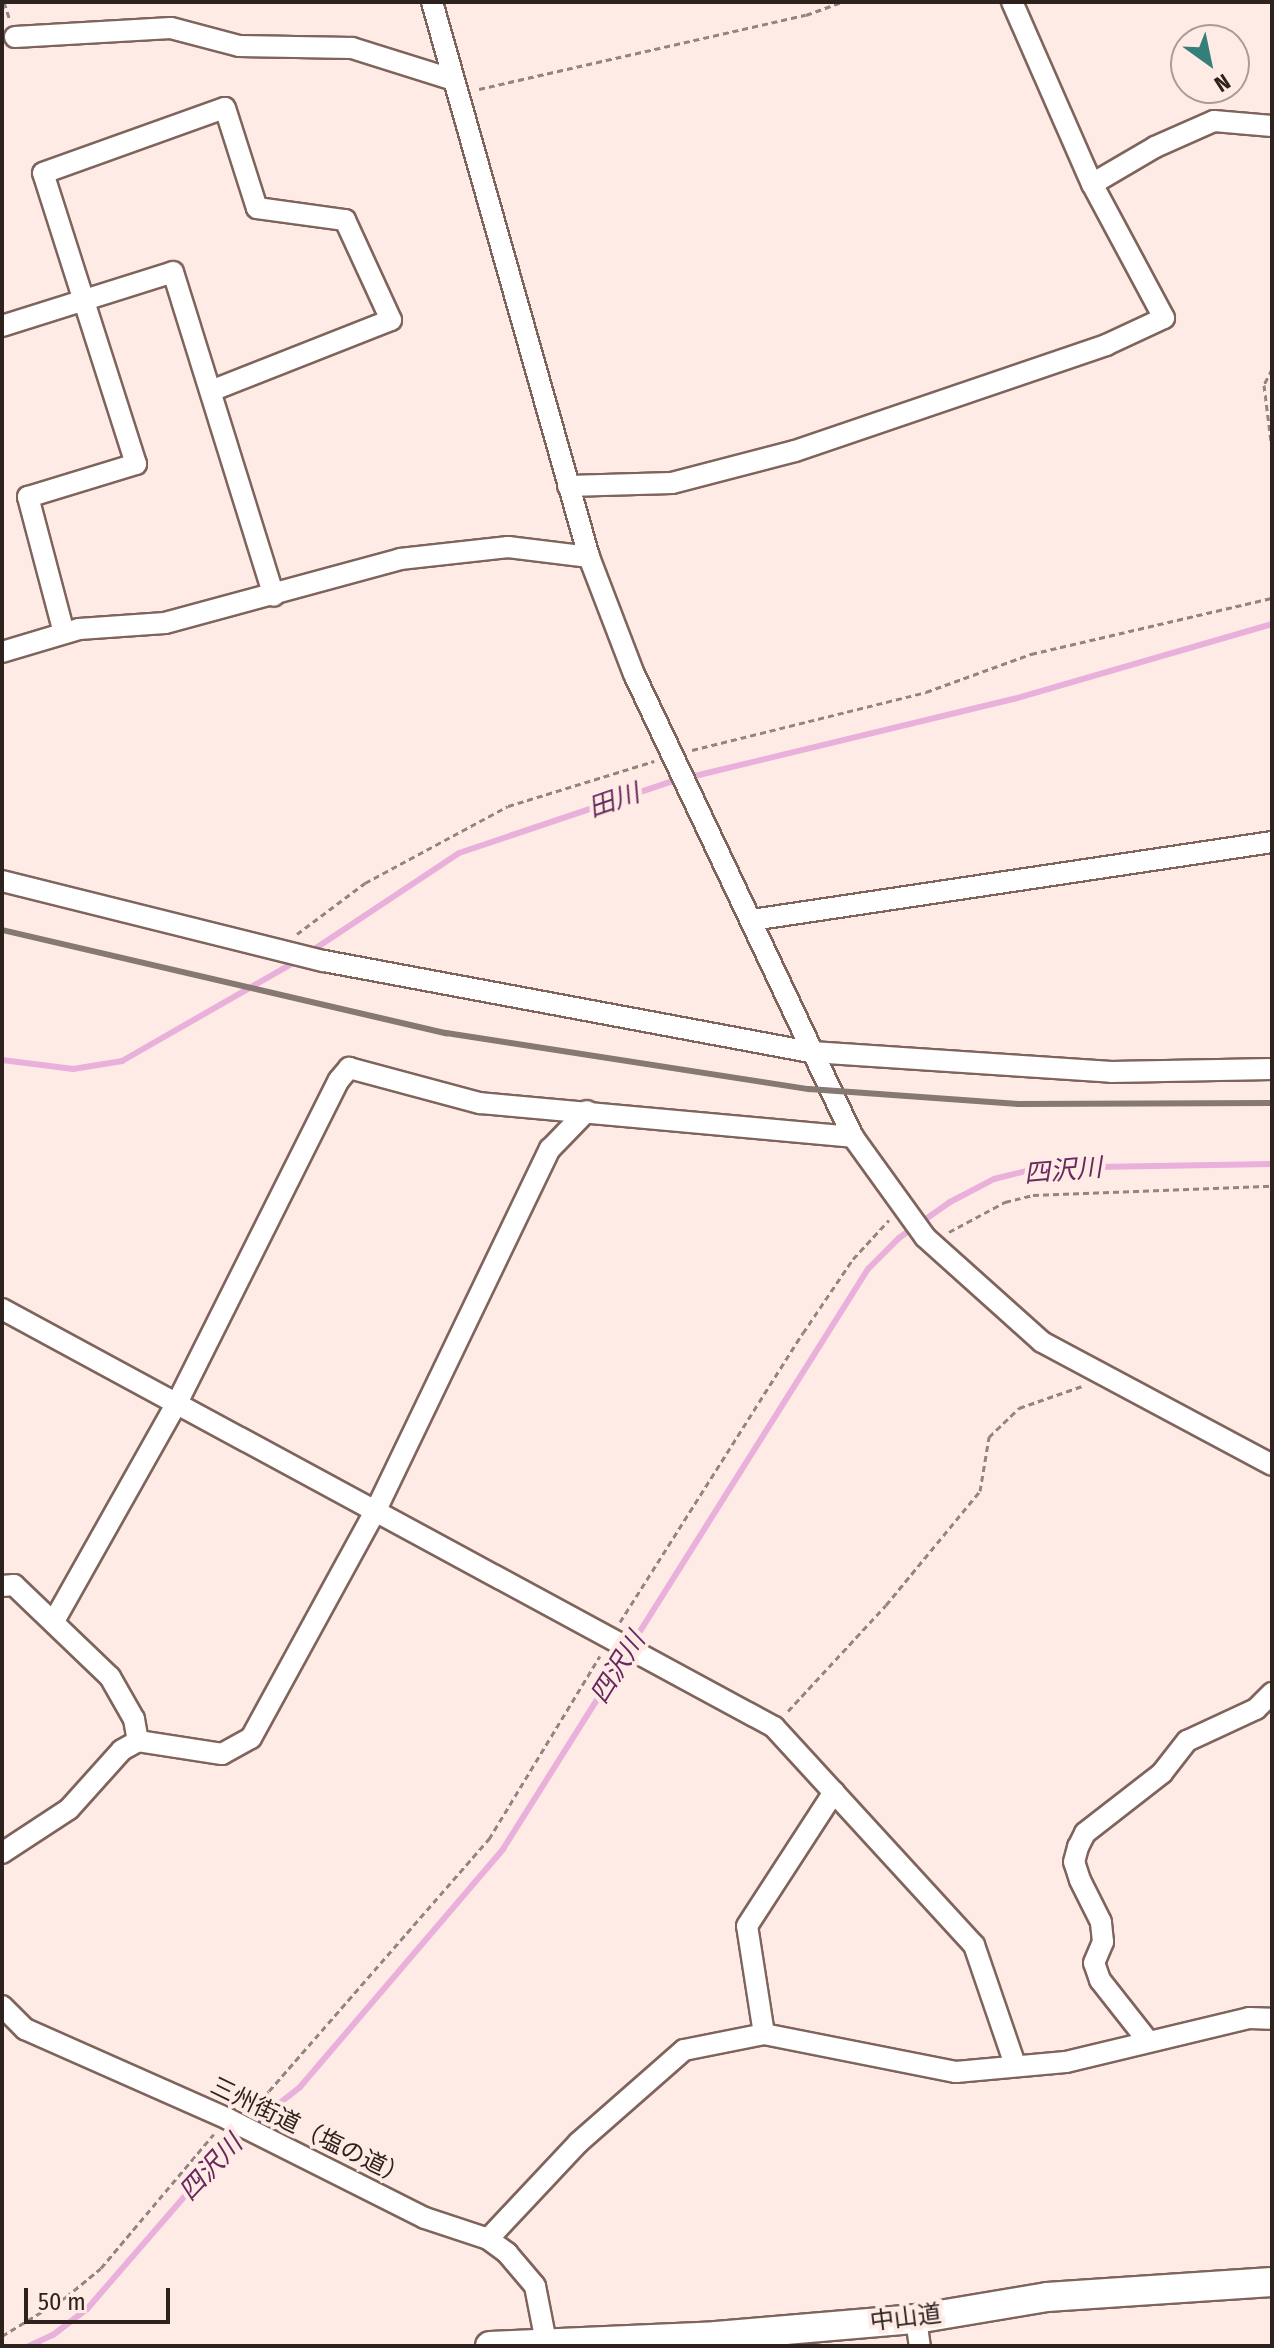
<!DOCTYPE html>
<meta charset="utf-8">
<style>
body{margin:0}
#map{position:relative;width:1274px;height:2348px;overflow:hidden;background:#ffebe6;font-family:"Fira Sans Condensed","Noto Sans JP",sans-serif}
div>[style]{position:absolute}
.stream>*{height:6px;margin:-3px;padding:0 3px;transform-origin:3px;border-radius:3px;background:#e9b0db}
.path>*{height:3px;margin-top:-1.5px;transform-origin:0;background:repeating-linear-gradient(90deg,#948480 0 6px,transparent 0 10px)}
.roads{filter:drop-shadow(2px 0 #7f645c) drop-shadow(-2px 0 #7f645c) drop-shadow(0 2px #7f645c) drop-shadow(0 -2px #7f645c)}
.minor>*{height:20px;margin:-10px;padding:0 10px;transform-origin:10px;border-radius:10px;background:#fff}
.highway>*{height:28px;margin:-14px;padding:0 14px;transform-origin:14px;border-radius:14px;background:#fff}
.rail>*{height:6px;margin:-3px;padding:0 3px;transform-origin:3px;border-radius:3px;background:#867873}
span{translate:-50% -50%;white-space:nowrap;text-align:center;line-height:1.15;-webkit-text-stroke:8px #ffebe6;paint-order:stroke}
.street-label{font-size:24px;color:#2d221e}
.water-label{font-size:26px;color:#69285d;font-style:italic}
.frame{position:absolute;inset:0;border:4px solid #2d221e;pointer-events:none}
.north{position:absolute;left:1170px;top:24px;width:80px;height:80px;box-sizing:border-box;background:#ffebe6;border:2px solid #ab9b96;border-radius:50%;rotate:147deg;font-size:22px;font-weight:700;line-height:32px;text-align:center;color:#2d221e}
.north::after{content:'';display:block;margin:auto;width:28px;height:36px;background:#367e79;clip-path:polygon(50% 0,100% 100%,50% 72%,0 100%)}
.scale{position:absolute;left:24px;top:2288px;width:146px;height:36px;box-sizing:border-box;border:4px solid #2d221e;border-top:0;padding-left:10px;font-size:24px;line-height:28px;white-space:nowrap;color:#2d221e;-webkit-text-stroke:6px #ffebe6;paint-order:stroke}
</style>
<div id="map">
<div class="stream">
<div style="left:310px;top:952px;width:179px;rotate:-33.6deg"></div>
<div style="left:459px;top:853px;width:223px;rotate:-18.6deg"></div>
<div style="left:670px;top:782px;width:354px;rotate:-13.6deg"></div>
<div style="left:1014px;top:699px;width:269px;rotate:-16.2deg"></div>
<div style="left:2px;top:1060px;width:72px;rotate:7.2deg"></div>
<div style="left:73px;top:1069px;width:50px;rotate:-9.3deg"></div>
<div style="left:122px;top:1061px;width:203px;rotate:-29.8deg"></div>
<div style="left:29px;top:2346px;width:26px;rotate:-25deg"></div>
<div style="left:53px;top:2335px;width:43px;rotate:-37.4deg"></div>
<div style="left:87px;top:2309px;width:225px;rotate:-49.1deg"></div>
<div style="left:234px;top:2139px;width:84px;rotate:-38.2deg"></div>
<div style="left:300px;top:2087px;width:313px;rotate:-49.5deg"></div>
<div style="left:503px;top:1849px;width:685px;rotate:-57.82deg"></div>
<div style="left:868px;top:1269px;width:44px;rotate:-45deg"></div>
<div style="left:899px;top:1238px;width:62px;rotate:-35.2deg"></div>
<div style="left:950px;top:1202px;width:50px;rotate:-27.6deg"></div>
<div style="left:994px;top:1179px;width:45px;rotate:-14deg"></div>
<div style="left:1038px;top:1168px;width:234px;rotate:-1deg"></div>
</div>
<div class="path">
<div style="left:4px;top:2px;width:19px;rotate:72deg"></div>
<div style="left:479px;top:89px;width:335px;rotate:-12.8deg"></div>
<div style="left:806px;top:15px;width:38px;rotate:-20deg"></div>
<div style="left:1272px;top:369px;width:18px;rotate:117deg"></div>
<div style="left:1264px;top:385px;width:64px;rotate:82.9deg"></div>
<div style="left:692px;top:750px;width:241px;rotate:-13.9deg"></div>
<div style="left:926px;top:692px;width:112px;rotate:-19.9deg"></div>
<div style="left:1031px;top:654px;width:247px;rotate:-13.1deg"></div>
<div style="left:297px;top:934px;width:85px;rotate:-36.9deg"></div>
<div style="left:365px;top:883px;width:162px;rotate:-28.3deg"></div>
<div style="left:508px;top:806px;width:153px;rotate:-17.1deg"></div>
<div style="left:949px;top:1232px;width:64px;rotate:-28.2deg"></div>
<div style="left:1005px;top:1202px;width:29px;rotate:-14deg"></div>
<div style="left:1033px;top:1195px;width:239px;rotate:-2.2deg"></div>
<div style="left:620px;top:1622px;width:342px;rotate:-57.7deg"></div>
<div style="left:803px;top:1333px;width:89px;rotate:-56deg"></div>
<div style="left:853px;top:1259px;width:53px;rotate:-47.3deg"></div>
<div style="left:788px;top:1711px;width:144px;rotate:-47.2deg"></div>
<div style="left:886px;top:1605px;width:148px;rotate:-50.5deg"></div>
<div style="left:980px;top:1491px;width:55px;rotate:-80.5deg"></div>
<div style="left:989px;top:1437px;width:42px;rotate:-44deg"></div>
<div style="left:1019px;top:1408px;width:67px;rotate:-19.2deg"></div>
<div style="left:247px;top:2106px;width:27px;rotate:-34deg"></div>
<div style="left:269px;top:2091px;width:335px;rotate:-48.9deg"></div>
<div style="left:489px;top:1839px;width:214px;rotate:-58.8deg"></div>
<div style="left:2px;top:2336px;width:75px;rotate:-31.4deg"></div>
<div style="left:66px;top:2297px;width:45px;rotate:-39.6deg"></div>
<div style="left:101px;top:2268px;width:175px;rotate:-49.9deg"></div>
</div>
<div class="roads">
<div class="minor">
<div style="left:432px;top:2px;width:577px;rotate:74.2deg"></div>
<div style="left:589px;top:557px;width:125px;rotate:69deg"></div>
<div style="left:634px;top:674px;width:512px;rotate:64.69deg"></div>
<div style="left:853px;top:1137px;width:123px;rotate:54.2deg"></div>
<div style="left:925px;top:1237px;width:157px;rotate:41.9deg"></div>
<div style="left:1042px;top:1342px;width:261px;rotate:28.1deg"></div>
<div style="left:15px;top:37px;width:156px;rotate:-3.3deg"></div>
<div style="left:171px;top:28px;width:70px;rotate:14.8deg"></div>
<div style="left:239px;top:46px;width:113px;rotate:1deg"></div>
<div style="left:352px;top:48px;width:104px;rotate:17.4deg"></div>
<div style="left:1092px;top:184px;width:73px;rotate:-30.4deg"></div>
<div style="left:1155px;top:147px;width:64px;rotate:-23.8deg"></div>
<div style="left:1214px;top:121px;width:58px;rotate:4.9deg"></div>
<div style="left:2px;top:326px;width:179px;rotate:-17.5deg"></div>
<div style="left:173px;top:272px;width:339px;rotate:72.7deg"></div>
<div style="left:568px;top:486px;width:104px;rotate:-1.7deg"></div>
<div style="left:672px;top:483px;width:127px;rotate:-14.6deg"></div>
<div style="left:795px;top:451px;width:329px;rotate:-18.8deg"></div>
<div style="left:1106px;top:345px;width:64px;rotate:-25deg"></div>
<div style="left:1164px;top:318px;width:152px;rotate:-118.2deg"></div>
<div style="left:1092px;top:184px;width:199px;rotate:-113.7deg"></div>
<div style="left:64px;top:633px;width:141px;rotate:-104.8deg"></div>
<div style="left:28px;top:497px;width:113px;rotate:-17deg"></div>
<div style="left:136px;top:464px;width:305px;rotate:-107.7deg"></div>
<div style="left:43px;top:173px;width:193px;rotate:-19.7deg"></div>
<div style="left:225px;top:108px;width:105px;rotate:72.3deg"></div>
<div style="left:257px;top:208px;width:89px;rotate:7.8deg"></div>
<div style="left:345px;top:220px;width:110px;rotate:65.3deg"></div>
<div style="left:391px;top:320px;width:191px;rotate:158.5deg"></div>
<div style="left:2px;top:652px;width:80px;rotate:-16.6deg"></div>
<div style="left:79px;top:629px;width:86px;rotate:-4deg"></div>
<div style="left:165px;top:623px;width:244px;rotate:-15.2deg"></div>
<div style="left:400px;top:559px;width:109px;rotate:-6.3deg"></div>
<div style="left:508px;top:547px;width:82px;rotate:7deg"></div>
<div style="left:2px;top:881px;width:332px;rotate:14deg"></div>
<div style="left:324px;top:961px;width:496px;rotate:10.6deg"></div>
<div style="left:812px;top:1052px;width:300px;rotate:3.8deg"></div>
<div style="left:1111px;top:1072px;width:161px;rotate:-1.1deg"></div>
<div style="left:752px;top:920px;width:526px;rotate:-8.53deg"></div>
<div style="left:2px;top:1309px;width:878px;rotate:28.43deg"></div>
<div style="left:774px;top:1727px;width:296px;rotate:47.5deg"></div>
<div style="left:974px;top:1945px;width:127px;rotate:71.1deg"></div>
<div style="left:2px;top:1586px;width:12px;rotate:-5deg"></div>
<div style="left:14px;top:1585px;width:133px;rotate:43.8deg"></div>
<div style="left:110px;top:1677px;width:48px;rotate:60.3deg"></div>
<div style="left:134px;top:1719px;width:22px;rotate:80deg"></div>
<div style="left:54px;top:1621px;width:250px;rotate:-60.6deg"></div>
<div style="left:177px;top:1403px;width:361px;rotate:-63.4deg"></div>
<div style="left:339px;top:1080px;width:16px;rotate:-50deg"></div>
<div style="left:349px;top:1068px;width:136px;rotate:15deg"></div>
<div style="left:480px;top:1103px;width:375px;rotate:5.2deg"></div>
<div style="left:2px;top:1853px;width:80px;rotate:-33.3deg"></div>
<div style="left:69px;top:1809px;width:79px;rotate:-48.1deg"></div>
<div style="left:122px;top:1750px;width:18px;rotate:-29deg"></div>
<div style="left:138px;top:1741px;width:85px;rotate:8.8deg"></div>
<div style="left:222px;top:1754px;width:33px;rotate:-29deg"></div>
<div style="left:251px;top:1738px;width:260px;rotate:-61.3deg"></div>
<div style="left:376px;top:1510px;width:401px;rotate:-64.3deg"></div>
<div style="left:550px;top:1149px;width:53px;rotate:-45.8deg"></div>
<div style="left:2px;top:2006px;width:33px;rotate:45deg"></div>
<div style="left:25px;top:2029px;width:222px;rotate:23.9deg"></div>
<div style="left:228px;top:2119px;width:220px;rotate:26.7deg"></div>
<div style="left:425px;top:2218px;width:66px;rotate:18.4deg"></div>
<div style="left:488px;top:2239px;width:24px;rotate:36deg"></div>
<div style="left:507px;top:2253px;width:43px;rotate:49.7deg"></div>
<div style="left:535px;top:2286px;width:57px;rotate:78.9deg"></div>
<div style="left:764px;top:2034px;width:109px;rotate:-98.9deg"></div>
<div style="left:747px;top:1926px;width:160px;rotate:-57deg"></div>
<div style="left:1148px;top:2041px;width:78px;rotate:-128.2deg"></div>
<div style="left:1100px;top:1980px;width:18px;rotate:-109deg"></div>
<div style="left:1094px;top:1963px;width:23px;rotate:-67deg"></div>
<div style="left:1103px;top:1942px;width:20px;rotate:-96deg"></div>
<div style="left:1101px;top:1922px;width:47px;rotate:-116.6deg"></div>
<div style="left:1080px;top:1880px;width:19px;rotate:-108deg"></div>
<div style="left:1074px;top:1862px;width:16px;rotate:-75deg"></div>
<div style="left:1078px;top:1847px;width:16px;rotate:-63deg"></div>
<div style="left:1085px;top:1833px;width:98px;rotate:-37.9deg"></div>
<div style="left:1162px;top:1773px;width:41px;rotate:-52deg"></div>
<div style="left:1187px;top:1741px;width:76px;rotate:-24.9deg"></div>
<div style="left:1256px;top:1709px;width:23px;rotate:-45deg"></div>
<div style="left:488px;top:2239px;width:132px;rotate:-46.8deg"></div>
<div style="left:578px;top:2143px;width:141px;rotate:-41.3deg"></div>
<div style="left:684px;top:2050px;width:82px;rotate:-11.3deg"></div>
<div style="left:764px;top:2034px;width:196px;rotate:11.2deg"></div>
<div style="left:956px;top:2072px;width:110px;rotate:-5.2deg"></div>
<div style="left:1066px;top:2062px;width:188px;rotate:-13.5deg"></div>
<div style="left:1249px;top:2018px;width:23px;rotate:2deg"></div>
<div style="left:916px;top:2319px;width:27px;rotate:82deg"></div>
</div>
<div class="highway">
<div style="left:490px;top:2346px;width:226px;rotate:-2.5deg"></div>
<div style="left:716px;top:2336px;width:201px;rotate:-4.9deg"></div>
<div style="left:916px;top:2319px;width:133px;rotate:-9.5deg"></div>
<div style="left:1047px;top:2297px;width:225px;rotate:-3.8deg"></div>
</div>
</div>
<div class="rail">
<div style="left:2px;top:930px;width:456px;rotate:13.1deg"></div>
<div style="left:446px;top:1033px;width:367px;rotate:8.8deg"></div>
<div style="left:809px;top:1089px;width:210px;rotate:4.1deg"></div>
<div style="left:1018px;top:1104px;width:254px;rotate:-0.2deg"></div>
</div>
<div class="street-label">
<span style="left:309px;top:2132px;rotate:26deg">三州街道（塩の道）</span>
<span style="left:906px;top:2318px;rotate:-7deg">中山道</span>
</div>
<div class="water-label">
<span style="left:614px;top:801px;rotate:-19deg">田川</span>
<span style="left:1063px;top:1171px;rotate:-5deg">四沢川</span>
<span style="left:618px;top:1668px;rotate:-58deg">四沢川</span>
<span style="left:211px;top:2168px;rotate:-47deg">四沢川</span>
</div>
<div class="frame"></div>
<div class="north">N</div>
<div class="scale">50 m</div>
</div>
